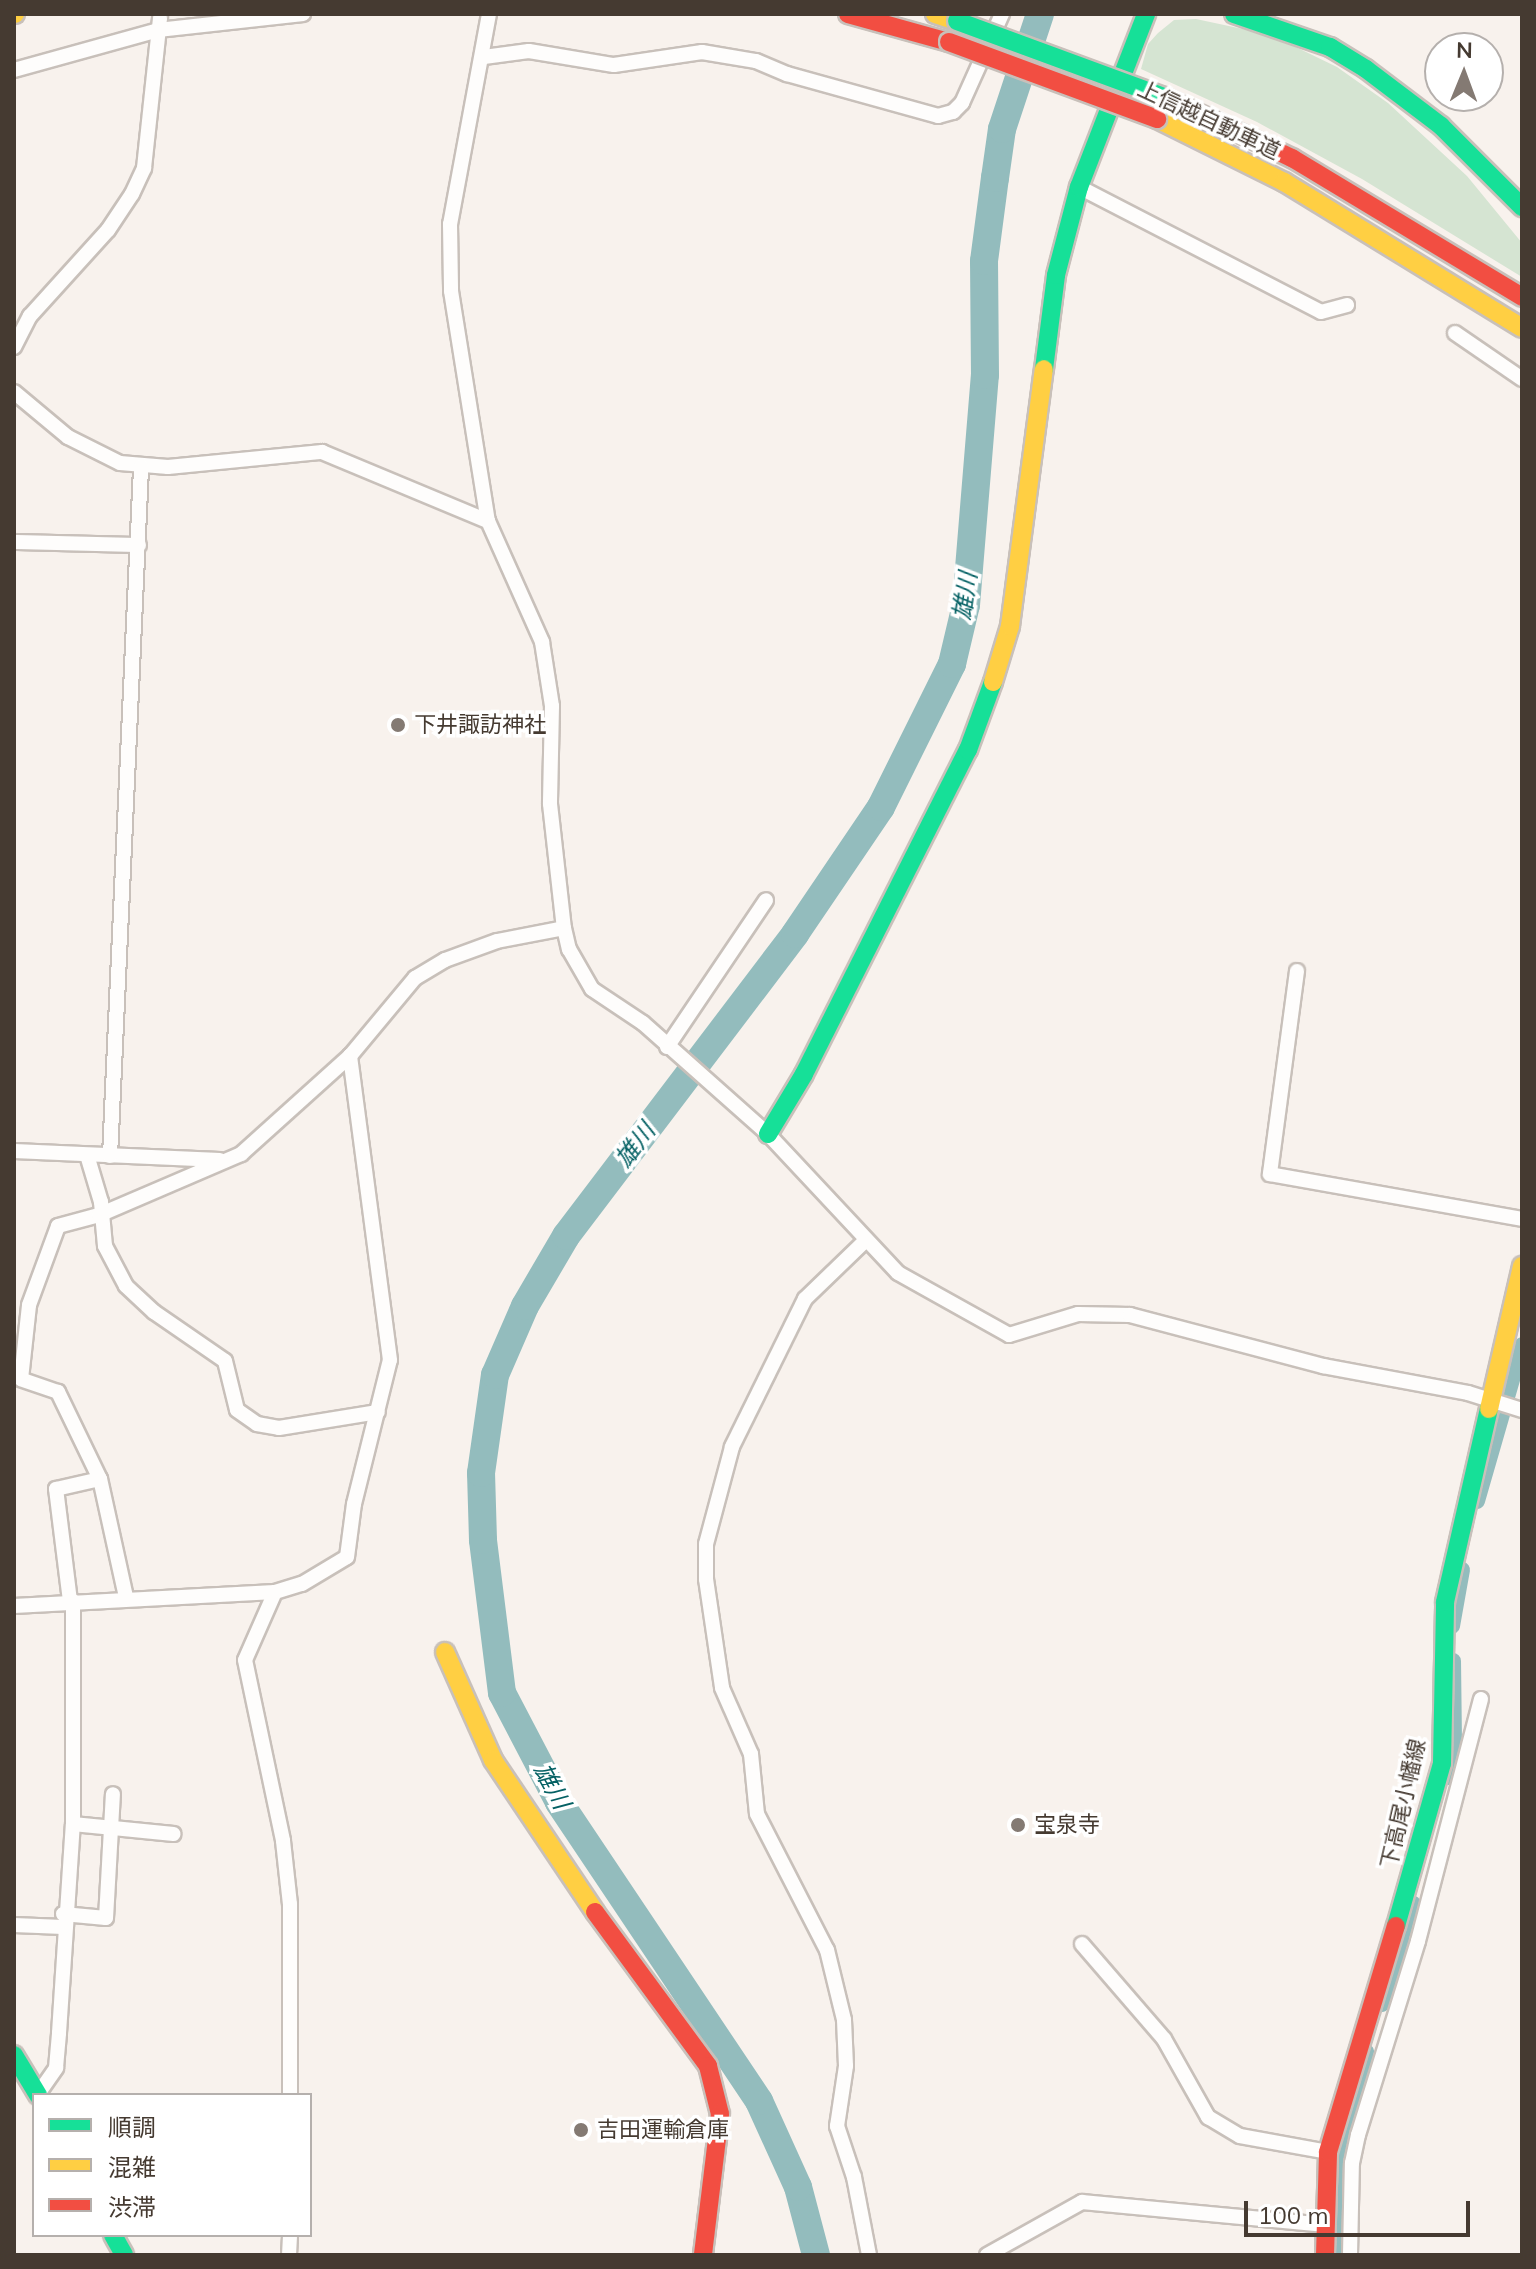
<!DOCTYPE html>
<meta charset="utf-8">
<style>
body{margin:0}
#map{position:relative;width:1536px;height:2269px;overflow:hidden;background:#f8f2ed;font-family:Mulish,"Noto Sans JP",sans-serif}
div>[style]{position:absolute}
.green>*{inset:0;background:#d5e4d2}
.canal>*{height:16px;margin:-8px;padding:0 8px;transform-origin:8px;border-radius:8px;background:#93bcbd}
.river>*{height:28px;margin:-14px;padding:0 14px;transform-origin:14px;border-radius:14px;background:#93bcbd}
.roads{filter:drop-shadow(2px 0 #c8c0ba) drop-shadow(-2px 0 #c8c0ba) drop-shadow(0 2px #c8c0ba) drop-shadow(0 -2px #c8c0ba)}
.street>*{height:14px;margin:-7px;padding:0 7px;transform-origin:7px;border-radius:7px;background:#fefdfc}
.fast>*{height:18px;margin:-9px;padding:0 9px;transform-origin:9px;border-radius:9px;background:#16e098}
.slow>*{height:18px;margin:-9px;padding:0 9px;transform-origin:9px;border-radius:9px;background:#ffcf43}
.jam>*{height:18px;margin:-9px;padding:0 9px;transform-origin:9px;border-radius:9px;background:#f24e42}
.bridges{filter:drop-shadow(2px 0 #c8c0ba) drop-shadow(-2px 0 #c8c0ba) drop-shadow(0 2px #c8c0ba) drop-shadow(0 -2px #c8c0ba)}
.fast-bridge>*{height:18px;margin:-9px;padding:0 9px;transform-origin:9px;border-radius:9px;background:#16e098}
.jam-bridge>*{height:18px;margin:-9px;padding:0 9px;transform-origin:9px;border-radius:9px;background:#f24e42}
.dots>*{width:22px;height:22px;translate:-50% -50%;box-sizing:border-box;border:4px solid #fff;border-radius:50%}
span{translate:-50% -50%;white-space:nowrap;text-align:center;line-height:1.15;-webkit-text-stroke:7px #fff;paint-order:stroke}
.street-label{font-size:22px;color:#453a31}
.poi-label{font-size:22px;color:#453a31}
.left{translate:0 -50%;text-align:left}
.water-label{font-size:24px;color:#056164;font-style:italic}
.frame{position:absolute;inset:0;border:16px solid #453a31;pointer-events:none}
.legend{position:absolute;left:32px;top:2093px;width:280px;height:144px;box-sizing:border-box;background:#fff;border:2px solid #b5b0ad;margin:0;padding:10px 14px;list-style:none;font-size:24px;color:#453a31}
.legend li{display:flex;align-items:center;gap:16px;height:40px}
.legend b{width:40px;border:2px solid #b5b0ad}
.north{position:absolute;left:1424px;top:32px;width:80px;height:80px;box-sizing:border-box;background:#fff;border:2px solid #b5b0ad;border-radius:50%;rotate:1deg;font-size:22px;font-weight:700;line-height:32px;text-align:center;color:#453a31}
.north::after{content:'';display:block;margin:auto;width:28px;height:36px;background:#847a73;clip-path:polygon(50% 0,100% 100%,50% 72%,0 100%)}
.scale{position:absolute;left:1244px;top:2201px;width:226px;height:36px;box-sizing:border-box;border:4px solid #453a31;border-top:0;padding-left:10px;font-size:24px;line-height:28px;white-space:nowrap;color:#453a31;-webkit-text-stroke:6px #fff;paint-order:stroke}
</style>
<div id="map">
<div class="green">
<div style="clip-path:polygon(1196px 19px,1271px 35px,1337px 67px,1388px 103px,1467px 176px,1522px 243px,1522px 277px,1362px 179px,1257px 122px,1141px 69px,1148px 44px,1158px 33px,1174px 20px)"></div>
</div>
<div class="canal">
<div style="left:1477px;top:1501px;width:162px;rotate:-73.9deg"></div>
<div style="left:1452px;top:1626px;width:57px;rotate:-79.9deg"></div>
<div style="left:1448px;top:1777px;width:36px;rotate:-80deg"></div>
<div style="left:1454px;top:1742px;width:81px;rotate:-90.7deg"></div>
<div style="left:1382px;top:2004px;width:105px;rotate:-72.8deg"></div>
<div style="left:1335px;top:2255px;width:116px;rotate:-87deg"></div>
<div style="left:1341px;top:2139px;width:91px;rotate:-74deg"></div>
</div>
<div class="river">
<div style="left:816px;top:2255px;width:70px;rotate:-104.8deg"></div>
<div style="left:798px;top:2187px;width:94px;rotate:-114.4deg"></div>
<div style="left:759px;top:2101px;width:360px;rotate:-123.8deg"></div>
<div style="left:559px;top:1802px;width:123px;rotate:-117.6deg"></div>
<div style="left:502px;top:1693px;width:154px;rotate:-97.1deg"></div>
<div style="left:483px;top:1540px;width:67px;rotate:-91.7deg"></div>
<div style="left:481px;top:1473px;width:99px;rotate:-81.9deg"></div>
<div style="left:495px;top:1375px;width:75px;rotate:-66.5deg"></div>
<div style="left:525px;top:1306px;width:81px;rotate:-59.6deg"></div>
<div style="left:566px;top:1236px;width:379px;rotate:-52.8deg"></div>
<div style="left:795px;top:934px;width:153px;rotate:-55.9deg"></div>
<div style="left:881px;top:807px;width:160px;rotate:-63.6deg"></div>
<div style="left:952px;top:664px;width:61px;rotate:-76.7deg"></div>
<div style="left:966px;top:605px;width:231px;rotate:-85.3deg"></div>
<div style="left:985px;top:375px;width:114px;rotate:-90.5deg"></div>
<div style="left:984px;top:261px;width:84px;rotate:-82.5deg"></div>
<div style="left:995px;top:178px;width:49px;rotate:-81.9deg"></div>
<div style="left:1002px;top:129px;width:121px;rotate:-71.7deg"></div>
</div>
<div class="roads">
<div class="street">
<div style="left:489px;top:14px;width:214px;rotate:100.5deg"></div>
<div style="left:450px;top:224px;width:67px;rotate:89.1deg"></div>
<div style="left:451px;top:291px;width:233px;rotate:80.9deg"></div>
<div style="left:488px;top:521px;width:133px;rotate:65.9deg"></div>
<div style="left:542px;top:642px;width:65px;rotate:81.1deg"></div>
<div style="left:552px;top:706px;width:98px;rotate:91.2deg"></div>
<div style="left:550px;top:804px;width:125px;rotate:83.6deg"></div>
<div style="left:564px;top:928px;width:22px;rotate:77deg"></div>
<div style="left:569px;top:949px;width:46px;rotate:60.1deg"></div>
<div style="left:592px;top:989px;width:61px;rotate:33.7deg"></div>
<div style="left:643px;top:1023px;width:167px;rotate:41.6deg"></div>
<div style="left:768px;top:1134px;width:190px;rotate:46.9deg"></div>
<div style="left:898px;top:1273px;width:127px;rotate:29.2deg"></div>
<div style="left:1009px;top:1335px;width:72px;rotate:-16.9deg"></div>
<div style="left:1078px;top:1314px;width:52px;rotate:1.1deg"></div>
<div style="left:1130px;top:1315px;width:200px;rotate:14.8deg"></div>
<div style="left:1323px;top:1366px;width:147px;rotate:10.5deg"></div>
<div style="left:1468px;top:1393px;width:57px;rotate:17.5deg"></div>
<div style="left:484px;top:57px;width:45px;rotate:-7.6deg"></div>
<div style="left:529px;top:51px;width:86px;rotate:9.4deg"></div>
<div style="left:614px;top:65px;width:89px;rotate:-8.4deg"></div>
<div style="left:702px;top:52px;width:55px;rotate:9.5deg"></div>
<div style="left:756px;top:61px;width:34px;rotate:23deg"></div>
<div style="left:787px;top:74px;width:157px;rotate:15.5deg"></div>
<div style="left:938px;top:116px;width:16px;rotate:-15deg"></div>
<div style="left:953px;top:112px;width:13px;rotate:-45deg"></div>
<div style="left:962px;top:103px;width:98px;rotate:-65.8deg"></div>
<div style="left:14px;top:70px;width:149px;rotate:-15.5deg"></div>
<div style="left:158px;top:30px;width:146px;rotate:-6.3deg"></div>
<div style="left:1079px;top:187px;width:272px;rotate:27.3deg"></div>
<div style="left:1321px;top:312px;width:27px;rotate:-15deg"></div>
<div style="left:1455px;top:333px;width:81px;rotate:34.5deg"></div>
<div style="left:14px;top:347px;width:35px;rotate:-63deg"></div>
<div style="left:30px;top:316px;width:116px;rotate:-47.8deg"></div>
<div style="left:108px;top:230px;width:43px;rotate:-56.3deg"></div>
<div style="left:132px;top:194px;width:29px;rotate:-65deg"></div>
<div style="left:144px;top:168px;width:151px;rotate:-83.9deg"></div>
<div style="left:14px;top:392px;width:70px;rotate:39.8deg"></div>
<div style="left:68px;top:437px;width:58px;rotate:26.6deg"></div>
<div style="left:120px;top:463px;width:48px;rotate:4.8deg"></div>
<div style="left:168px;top:467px;width:155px;rotate:-5.6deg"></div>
<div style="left:322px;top:452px;width:180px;rotate:22.6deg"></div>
<div style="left:14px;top:542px;width:125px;rotate:1.4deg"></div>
<div style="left:1297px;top:971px;width:205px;rotate:97.6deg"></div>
<div style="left:1270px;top:1174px;width:256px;rotate:10.1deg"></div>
<div style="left:667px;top:1047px;width:177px;rotate:-56deg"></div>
<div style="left:14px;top:1151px;width:206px;rotate:2.5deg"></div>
<div style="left:87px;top:1155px;width:49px;rotate:73.4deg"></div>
<div style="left:101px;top:1202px;width:44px;rotate:84.8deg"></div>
<div style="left:105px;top:1246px;width:45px;rotate:62.3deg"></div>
<div style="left:126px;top:1286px;width:38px;rotate:43deg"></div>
<div style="left:154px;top:1312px;width:86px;rotate:34.6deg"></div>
<div style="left:225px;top:1361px;width:50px;rotate:76.2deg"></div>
<div style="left:237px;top:1410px;width:24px;rotate:35deg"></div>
<div style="left:257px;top:1424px;width:22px;rotate:10deg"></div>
<div style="left:279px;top:1428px;width:100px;rotate:-9.2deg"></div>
<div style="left:110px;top:1156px;width:690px;rotate:-87.42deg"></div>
<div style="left:866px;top:1240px;width:85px;rotate:136deg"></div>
<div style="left:805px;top:1299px;width:165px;rotate:116.3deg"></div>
<div style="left:732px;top:1447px;width:100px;rotate:105deg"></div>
<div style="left:706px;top:1544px;width:35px;rotate:90deg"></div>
<div style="left:706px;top:1579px;width:110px;rotate:81.6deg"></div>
<div style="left:722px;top:1688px;width:72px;rotate:66.3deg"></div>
<div style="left:751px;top:1754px;width:60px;rotate:84.3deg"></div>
<div style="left:757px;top:1814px;width:153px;rotate:62.8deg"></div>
<div style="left:827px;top:1950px;width:72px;rotate:76.3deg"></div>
<div style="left:844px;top:2020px;width:46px;rotate:87.5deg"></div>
<div style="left:846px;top:2066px;width:61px;rotate:98.5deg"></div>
<div style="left:837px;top:2126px;width:54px;rotate:71.6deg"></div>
<div style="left:854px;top:2177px;width:79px;rotate:79.1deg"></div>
<div style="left:275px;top:1592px;width:74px;rotate:113.8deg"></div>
<div style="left:245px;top:1660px;width:185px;rotate:78.1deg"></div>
<div style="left:283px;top:1841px;width:63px;rotate:83.7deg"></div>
<div style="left:290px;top:1904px;width:191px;rotate:90deg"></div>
<div style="left:126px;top:1597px;width:121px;rotate:-102.4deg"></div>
<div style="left:100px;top:1479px;width:97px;rotate:-115.8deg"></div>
<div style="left:58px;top:1392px;width:39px;rotate:-161deg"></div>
<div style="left:21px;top:1379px;width:74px;rotate:-83.8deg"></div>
<div style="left:29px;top:1305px;width:84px;rotate:-69.8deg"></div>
<div style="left:58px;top:1226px;width:42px;rotate:-15deg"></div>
<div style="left:99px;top:1215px;width:155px;rotate:-23.2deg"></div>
<div style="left:241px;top:1154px;width:147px;rotate:-42deg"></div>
<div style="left:350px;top:1056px;width:102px;rotate:-50.2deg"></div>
<div style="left:415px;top:978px;width:35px;rotate:-31deg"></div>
<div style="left:445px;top:960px;width:55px;rotate:-20.1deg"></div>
<div style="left:497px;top:941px;width:68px;rotate:-11deg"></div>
<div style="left:70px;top:1601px;width:113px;rotate:-97.1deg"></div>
<div style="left:56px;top:1489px;width:45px;rotate:-12.8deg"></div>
<div style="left:14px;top:1606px;width:261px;rotate:-3.1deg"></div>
<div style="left:275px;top:1592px;width:28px;rotate:-17deg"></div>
<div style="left:302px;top:1584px;width:52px;rotate:-31deg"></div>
<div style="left:347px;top:1557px;width:53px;rotate:-82.5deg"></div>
<div style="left:354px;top:1504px;width:148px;rotate:-76deg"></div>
<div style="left:390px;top:1360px;width:307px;rotate:-97.5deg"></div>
<div style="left:73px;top:1824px;width:101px;rotate:5.7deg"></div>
<div style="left:63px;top:1914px;width:43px;rotate:5.3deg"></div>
<div style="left:106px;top:1918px;width:124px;rotate:-86.8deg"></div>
<div style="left:14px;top:1925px;width:49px;rotate:2.3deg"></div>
<div style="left:1082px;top:1944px;width:125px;rotate:49.2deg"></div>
<div style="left:1164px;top:2039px;width:90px;rotate:60.6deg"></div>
<div style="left:1208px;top:2117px;width:37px;rotate:31deg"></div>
<div style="left:1240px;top:2136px;width:89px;rotate:10.3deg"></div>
<div style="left:38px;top:2094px;width:32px;rotate:-55deg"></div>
<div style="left:56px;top:2068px;width:35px;rotate:-85deg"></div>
<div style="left:59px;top:2033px;width:209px;rotate:-86.2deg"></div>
<div style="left:73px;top:1824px;width:223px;rotate:-90deg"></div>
<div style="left:289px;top:2255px;width:20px;rotate:-87deg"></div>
<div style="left:987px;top:2255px;width:109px;rotate:-29.2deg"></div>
<div style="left:1082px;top:2202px;width:245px;rotate:5.4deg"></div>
<div style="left:1350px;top:2255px;width:92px;rotate:-88.8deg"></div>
<div style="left:1352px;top:2163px;width:29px;rotate:-78deg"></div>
<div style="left:1358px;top:2135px;width:203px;rotate:-72.8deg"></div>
<div style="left:1418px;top:1941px;width:250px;rotate:-75.4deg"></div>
</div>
<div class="fast">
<div style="left:1234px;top:14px;width:102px;rotate:19deg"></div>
<div style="left:1330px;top:47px;width:42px;rotate:31.4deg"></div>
<div style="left:1366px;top:69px;width:94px;rotate:37.2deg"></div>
<div style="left:1441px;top:126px;width:115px;rotate:45deg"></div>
<div style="left:1044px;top:369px;width:95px;rotate:-82.7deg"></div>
<div style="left:1056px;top:275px;width:91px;rotate:-75.4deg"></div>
<div style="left:1079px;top:187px;width:186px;rotate:-68.8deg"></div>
<div style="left:768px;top:1134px;width:70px;rotate:-59deg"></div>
<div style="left:804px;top:1074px;width:363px;rotate:-63.2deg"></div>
<div style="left:968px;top:750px;width:72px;rotate:-69.8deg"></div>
<div style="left:1396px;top:1926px;width:169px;rotate:-74.2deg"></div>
<div style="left:1442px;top:1763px;width:161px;rotate:-88.9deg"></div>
<div style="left:1445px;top:1602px;width:198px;rotate:-77.2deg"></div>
<div style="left:14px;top:2055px;width:47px;rotate:59deg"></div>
<div style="left:113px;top:2235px;width:23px;rotate:61deg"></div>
</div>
<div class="slow">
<div style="left:14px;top:14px;width:1px"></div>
<div style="left:935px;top:14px;width:23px;rotate:18deg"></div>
<div style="left:1157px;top:119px;width:142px;rotate:26.4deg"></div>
<div style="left:1284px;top:182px;width:279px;rotate:31.5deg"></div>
<div style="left:993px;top:682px;width:59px;rotate:-73.1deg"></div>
<div style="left:1010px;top:626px;width:259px;rotate:-82.5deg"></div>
<div style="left:1489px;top:1409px;width:147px;rotate:-77deg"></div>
<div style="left:445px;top:1652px;width:118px;rotate:66deg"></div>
<div style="left:493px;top:1760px;width:183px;rotate:56.1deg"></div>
</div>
<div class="jam">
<div style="left:848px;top:14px;width:105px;rotate:15.5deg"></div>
<div style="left:1164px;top:97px;width:142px;rotate:25.5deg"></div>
<div style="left:1292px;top:158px;width:269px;rotate:31.1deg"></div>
<div style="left:595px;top:1912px;width:191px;rotate:53.7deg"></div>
<div style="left:708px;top:2066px;width:49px;rotate:76deg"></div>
<div style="left:720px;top:2114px;width:142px;rotate:96.9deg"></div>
<div style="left:1325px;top:2255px;width:103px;rotate:-88.3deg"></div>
<div style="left:1328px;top:2152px;width:236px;rotate:-73.3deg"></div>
</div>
</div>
<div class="bridges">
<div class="fast-bridge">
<div style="left:957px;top:21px;width:221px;rotate:20.2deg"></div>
</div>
<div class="jam-bridge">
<div style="left:949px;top:42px;width:222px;rotate:20.3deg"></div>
</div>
</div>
<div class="dots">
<div style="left:398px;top:725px;background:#847a73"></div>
<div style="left:1018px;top:1825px;background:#847a73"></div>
<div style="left:581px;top:2130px;background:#847a73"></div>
</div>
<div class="street-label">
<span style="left:1209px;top:120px;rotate:25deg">上信越自動車道</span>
<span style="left:1403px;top:1804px;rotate:-77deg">下高尾小幡線</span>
</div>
<div class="poi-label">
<span class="left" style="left:414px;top:725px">下井諏訪神社</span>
<span class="left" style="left:1034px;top:1825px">宝泉寺</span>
<span class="left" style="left:597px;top:2130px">吉田運輸倉庫</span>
</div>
<div class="water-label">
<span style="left:965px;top:596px;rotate:-82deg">雄川</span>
<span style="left:635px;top:1145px;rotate:-53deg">雄川</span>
<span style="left:552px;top:1786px;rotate:61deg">雄川</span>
</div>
<div class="frame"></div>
<ul class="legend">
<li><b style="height:10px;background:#16e098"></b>順調</li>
<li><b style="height:10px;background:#ffcf43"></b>混雑</li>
<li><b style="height:10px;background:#f24e42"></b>渋滞</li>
</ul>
<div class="north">N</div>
<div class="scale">100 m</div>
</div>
